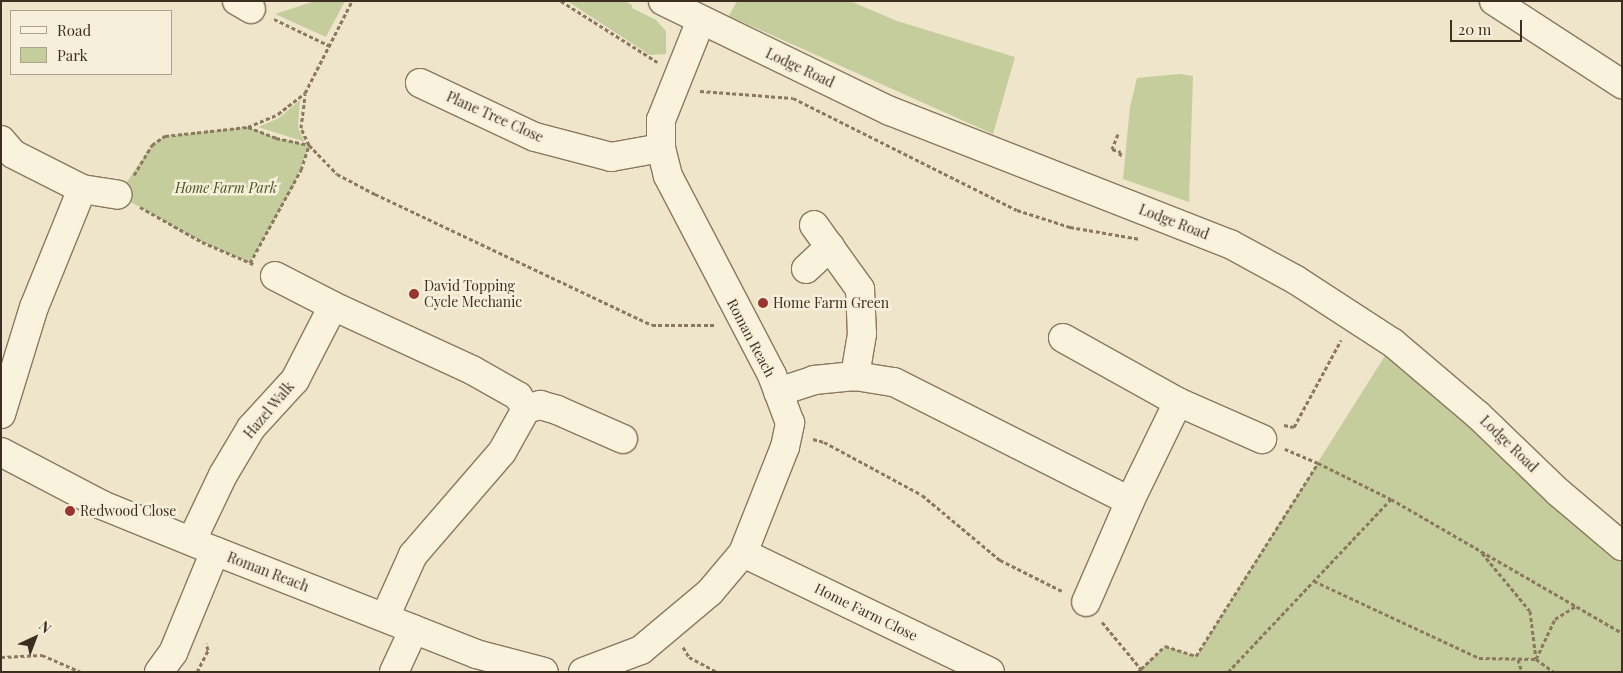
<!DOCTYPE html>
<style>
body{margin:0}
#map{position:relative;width:1623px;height:673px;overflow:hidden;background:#eee5ca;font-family:"Playfair Display",serif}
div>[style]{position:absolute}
.green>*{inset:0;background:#c5cd9d}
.path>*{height:3px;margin-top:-1.5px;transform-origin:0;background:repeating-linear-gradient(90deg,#8b785e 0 4px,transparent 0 6.5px)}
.roads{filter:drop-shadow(1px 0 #8b785e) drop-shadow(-1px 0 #8b785e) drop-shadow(0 1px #8b785e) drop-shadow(0 -1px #8b785e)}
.minor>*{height:28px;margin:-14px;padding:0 14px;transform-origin:14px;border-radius:14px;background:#f9f2dd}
.dots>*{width:14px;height:14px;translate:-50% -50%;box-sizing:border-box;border:2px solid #f6efd9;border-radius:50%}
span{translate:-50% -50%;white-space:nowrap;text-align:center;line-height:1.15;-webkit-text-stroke:5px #f6efd9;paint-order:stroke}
.street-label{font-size:14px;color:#3c2f21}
.park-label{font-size:14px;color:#495828;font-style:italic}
.poi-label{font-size:14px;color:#3c2f21}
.left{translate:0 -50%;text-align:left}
.frame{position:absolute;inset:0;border:2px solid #3c2f21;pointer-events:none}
.legend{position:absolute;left:10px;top:10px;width:162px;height:65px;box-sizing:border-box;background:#f6efd9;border:1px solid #aca28f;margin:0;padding:6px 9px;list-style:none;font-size:15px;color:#3c2f21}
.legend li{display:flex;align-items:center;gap:10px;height:25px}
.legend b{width:25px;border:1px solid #aca28f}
.north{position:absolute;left:10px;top:613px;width:50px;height:50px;-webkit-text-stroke:4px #f6efd9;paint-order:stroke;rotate:43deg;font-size:14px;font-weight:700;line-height:20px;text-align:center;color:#3c2f21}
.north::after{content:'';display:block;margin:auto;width:18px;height:22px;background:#3c2f21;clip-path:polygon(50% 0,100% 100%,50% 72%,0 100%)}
.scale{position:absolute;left:1450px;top:20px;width:72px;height:22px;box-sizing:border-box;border:2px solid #3c2f21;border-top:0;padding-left:6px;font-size:15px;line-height:18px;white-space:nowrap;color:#3c2f21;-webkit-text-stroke:4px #f6efd9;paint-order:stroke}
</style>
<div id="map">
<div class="green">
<div style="clip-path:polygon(315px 1px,345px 1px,326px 37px,275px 14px)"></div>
<div style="clip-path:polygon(567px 1px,625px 1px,632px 5px,632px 8px,656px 20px,666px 31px,666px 54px,650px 55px)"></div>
<div style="clip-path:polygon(737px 1px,850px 1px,897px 21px,1015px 57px,993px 134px,729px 16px)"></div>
<div style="clip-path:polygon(1180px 74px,1193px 76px,1189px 202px,1123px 179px,1130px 107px,1137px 78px)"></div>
<div style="clip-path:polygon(300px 100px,298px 128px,305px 142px,258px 127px,279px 118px)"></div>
<div style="clip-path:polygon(248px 127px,276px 138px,309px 145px,294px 185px,250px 263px,202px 242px,118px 195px,152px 145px,165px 136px)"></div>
<div style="clip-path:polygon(1393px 343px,1622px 546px,1622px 672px,1138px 672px,1165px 646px,1196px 656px)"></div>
</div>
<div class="path">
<div style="left:561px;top:1px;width:114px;rotate:32.4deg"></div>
<div style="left:274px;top:19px;width:62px;rotate:25.7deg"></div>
<div style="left:700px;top:91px;width:93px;rotate:4.3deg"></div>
<div style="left:793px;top:98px;width:250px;rotate:26.6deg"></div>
<div style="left:1017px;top:210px;width:56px;rotate:17.8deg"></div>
<div style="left:1070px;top:227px;width:71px;rotate:9.7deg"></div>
<div style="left:248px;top:127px;width:30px;rotate:21deg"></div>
<div style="left:276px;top:138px;width:34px;rotate:12deg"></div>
<div style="left:309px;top:145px;width:40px;rotate:46deg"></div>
<div style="left:337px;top:174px;width:43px;rotate:27.8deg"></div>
<div style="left:375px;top:194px;width:306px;rotate:25.3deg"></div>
<div style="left:652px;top:325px;width:65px"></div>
<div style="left:1118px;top:134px;width:16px;rotate:112deg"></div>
<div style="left:1112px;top:149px;width:9px;rotate:18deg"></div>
<div style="left:1121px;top:152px;width:6px;rotate:108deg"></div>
<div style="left:134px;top:175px;width:35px;rotate:-59deg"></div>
<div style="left:152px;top:145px;width:16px;rotate:-35deg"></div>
<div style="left:165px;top:136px;width:83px;rotate:-6.2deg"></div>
<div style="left:248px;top:127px;width:33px;rotate:-23deg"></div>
<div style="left:278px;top:114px;width:34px;rotate:-38deg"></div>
<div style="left:305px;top:93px;width:103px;rotate:-62.9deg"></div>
<div style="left:140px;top:207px;width:71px;rotate:29.4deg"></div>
<div style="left:202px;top:242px;width:56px;rotate:23.3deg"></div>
<div style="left:250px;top:263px;width:106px;rotate:-61.3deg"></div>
<div style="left:301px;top:170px;width:26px;rotate:-72deg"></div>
<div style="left:309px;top:145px;width:19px;rotate:-115deg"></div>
<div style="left:301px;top:128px;width:34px;rotate:-83deg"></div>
<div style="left:1284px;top:425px;width:10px;rotate:11deg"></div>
<div style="left:1294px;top:427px;width:99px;rotate:-61.6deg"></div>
<div style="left:813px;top:439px;width:11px;rotate:15deg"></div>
<div style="left:824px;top:442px;width:111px;rotate:28.4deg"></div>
<div style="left:922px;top:495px;width:102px;rotate:39.8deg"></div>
<div style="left:1000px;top:560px;width:69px;rotate:26.6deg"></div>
<div style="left:1318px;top:463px;width:81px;rotate:26.3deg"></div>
<div style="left:1391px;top:499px;width:267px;rotate:30.1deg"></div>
<div style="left:1482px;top:553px;width:75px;rotate:50.4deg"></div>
<div style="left:1530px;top:611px;width:48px;rotate:82.9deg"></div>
<div style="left:1536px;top:659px;width:44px;rotate:-64.6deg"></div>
<div style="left:1555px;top:619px;width:26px;rotate:-32deg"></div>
<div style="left:1314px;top:581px;width:182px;rotate:25deg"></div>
<div style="left:1479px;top:658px;width:57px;rotate:1deg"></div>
<div style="left:1536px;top:659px;width:22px;rotate:36deg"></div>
<div style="left:1102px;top:622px;width:61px;rotate:50.3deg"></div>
<div style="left:1141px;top:669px;width:4px;rotate:135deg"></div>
<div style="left:683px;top:647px;width:12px;rotate:59deg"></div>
<div style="left:689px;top:657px;width:32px;rotate:28deg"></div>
<div style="left:1px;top:657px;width:41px;rotate:-2.8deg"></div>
<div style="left:42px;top:655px;width:43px;rotate:23.6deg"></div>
<div style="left:1518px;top:659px;width:14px;rotate:73deg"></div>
<div style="left:1141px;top:669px;width:33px;rotate:-44deg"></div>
<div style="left:1165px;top:646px;width:33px;rotate:18deg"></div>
<div style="left:1196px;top:656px;width:228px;rotate:-57.7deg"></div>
<div style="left:1318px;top:463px;width:36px;rotate:-157deg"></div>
<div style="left:197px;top:672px;width:25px;rotate:-63deg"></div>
<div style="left:208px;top:650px;width:7px;rotate:-106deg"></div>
<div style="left:1228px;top:672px;width:238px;rotate:-46.7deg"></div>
</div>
<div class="roads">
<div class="minor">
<div style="left:237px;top:1px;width:16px;rotate:30deg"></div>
<div style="left:663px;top:1px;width:252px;rotate:25.9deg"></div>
<div style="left:890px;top:111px;width:365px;rotate:21.4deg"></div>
<div style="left:1230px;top:244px;width:75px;rotate:28.6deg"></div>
<div style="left:1296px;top:280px;width:116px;rotate:33deg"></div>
<div style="left:1393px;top:343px;width:111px;rotate:40.3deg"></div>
<div style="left:1478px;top:415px;width:111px;rotate:43.9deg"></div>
<div style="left:1558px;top:492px;width:84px;rotate:40.2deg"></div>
<div style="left:1494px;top:1px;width:153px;rotate:33deg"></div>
<div style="left:420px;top:83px;width:127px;rotate:25.2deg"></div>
<div style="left:535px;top:137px;width:79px;rotate:14.7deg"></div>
<div style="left:611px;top:157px;width:51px;rotate:-10.2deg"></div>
<div style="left:1px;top:140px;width:18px;rotate:49deg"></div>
<div style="left:13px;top:154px;width:77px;rotate:26.9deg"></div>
<div style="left:82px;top:189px;width:127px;rotate:112.1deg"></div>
<div style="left:34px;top:307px;width:112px;rotate:107.1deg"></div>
<div style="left:82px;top:189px;width:36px;rotate:9deg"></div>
<div style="left:814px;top:225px;width:79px;rotate:54.3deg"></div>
<div style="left:860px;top:289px;width:45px;rotate:87.5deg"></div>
<div style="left:862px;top:334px;width:43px;rotate:99.5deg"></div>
<div style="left:806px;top:269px;width:33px;rotate:-43deg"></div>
<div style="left:275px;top:276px;width:65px;rotate:27.3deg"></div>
<div style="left:333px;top:306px;width:153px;rotate:24.7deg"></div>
<div style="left:472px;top:370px;width:53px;rotate:29.5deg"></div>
<div style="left:518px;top:396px;width:15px;rotate:58deg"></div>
<div style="left:526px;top:409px;width:15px;rotate:-16deg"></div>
<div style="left:540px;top:405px;width:18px;rotate:16deg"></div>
<div style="left:557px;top:410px;width:72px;rotate:23.7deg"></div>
<div style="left:1063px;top:338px;width:132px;rotate:29.1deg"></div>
<div style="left:1178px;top:402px;width:110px;rotate:115.9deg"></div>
<div style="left:778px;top:392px;width:38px;rotate:-18deg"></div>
<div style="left:814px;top:380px;width:41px;rotate:-5.6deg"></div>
<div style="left:855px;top:376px;width:39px;rotate:9deg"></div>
<div style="left:894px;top:382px;width:264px;rotate:26.8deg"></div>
<div style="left:1130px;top:501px;width:110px;rotate:113.5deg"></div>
<div style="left:1178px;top:402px;width:92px;rotate:23.8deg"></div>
<div style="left:1px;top:452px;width:114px;rotate:27.7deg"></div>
<div style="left:102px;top:505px;width:122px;rotate:22.2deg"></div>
<div style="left:215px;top:551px;width:281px;rotate:21.5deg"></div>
<div style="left:476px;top:654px;width:70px;rotate:14.8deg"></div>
<div style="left:192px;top:540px;width:72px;rotate:-64.5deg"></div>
<div style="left:223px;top:475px;width:55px;rotate:-59.2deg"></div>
<div style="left:251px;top:428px;width:65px;rotate:-47.5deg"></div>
<div style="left:295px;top:380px;width:83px;rotate:-62.8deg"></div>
<div style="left:743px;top:553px;width:274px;rotate:25.7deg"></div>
<div style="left:385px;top:617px;width:68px;rotate:-65.7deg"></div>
<div style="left:413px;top:555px;width:136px;rotate:-49.2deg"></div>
<div style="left:502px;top:452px;width:49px;rotate:-60.8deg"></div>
<div style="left:159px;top:672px;width:24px;rotate:-54deg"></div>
<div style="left:173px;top:653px;width:110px;rotate:-67.6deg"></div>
<div style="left:394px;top:672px;width:47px;rotate:-65.1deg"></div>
<div style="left:583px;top:672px;width:62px;rotate:-20.8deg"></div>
<div style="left:641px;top:650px;width:90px;rotate:-40deg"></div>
<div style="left:710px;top:592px;width:51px;rotate:-49.8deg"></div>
<div style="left:743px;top:553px;width:114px;rotate:-68.4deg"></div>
<div style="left:785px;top:447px;width:25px;rotate:-78deg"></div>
<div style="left:790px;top:423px;width:51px;rotate:-110.6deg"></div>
<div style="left:772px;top:375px;width:225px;rotate:-117.6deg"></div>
<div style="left:668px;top:176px;width:29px;rotate:-104deg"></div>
<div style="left:661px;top:148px;width:28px;rotate:-90deg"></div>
<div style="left:661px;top:120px;width:108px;rotate:-68.2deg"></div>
</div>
</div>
<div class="dots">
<div style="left:414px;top:294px;background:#99342f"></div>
<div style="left:763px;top:303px;background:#99342f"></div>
<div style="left:70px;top:511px;background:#99342f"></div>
</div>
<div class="street-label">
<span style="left:800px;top:68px;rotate:25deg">Lodge Road</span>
<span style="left:495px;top:117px;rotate:24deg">Plane Tree Close</span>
<span style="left:1174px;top:222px;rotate:21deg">Lodge Road</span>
<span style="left:751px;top:338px;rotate:62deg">Roman Reach</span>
<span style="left:269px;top:410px;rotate:-50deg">Hazel Walk</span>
<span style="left:1509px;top:444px;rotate:44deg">Lodge Road</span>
<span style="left:268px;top:572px;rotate:21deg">Roman Reach</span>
<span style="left:866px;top:612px;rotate:26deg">Home Farm Close</span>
</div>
<div class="park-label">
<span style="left:226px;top:188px">Home Farm Park</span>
</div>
<div class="poi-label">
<span class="left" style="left:424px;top:294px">David Topping<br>Cycle Mechanic</span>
<span class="left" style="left:773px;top:303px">Home Farm Green</span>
<span class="left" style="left:80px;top:511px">Redwood Close</span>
</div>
<div class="frame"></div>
<ul class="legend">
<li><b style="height:6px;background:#f9f2dd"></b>Road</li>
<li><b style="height:14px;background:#c5cd9d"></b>Park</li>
</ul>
<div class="north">N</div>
<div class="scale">20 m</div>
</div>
